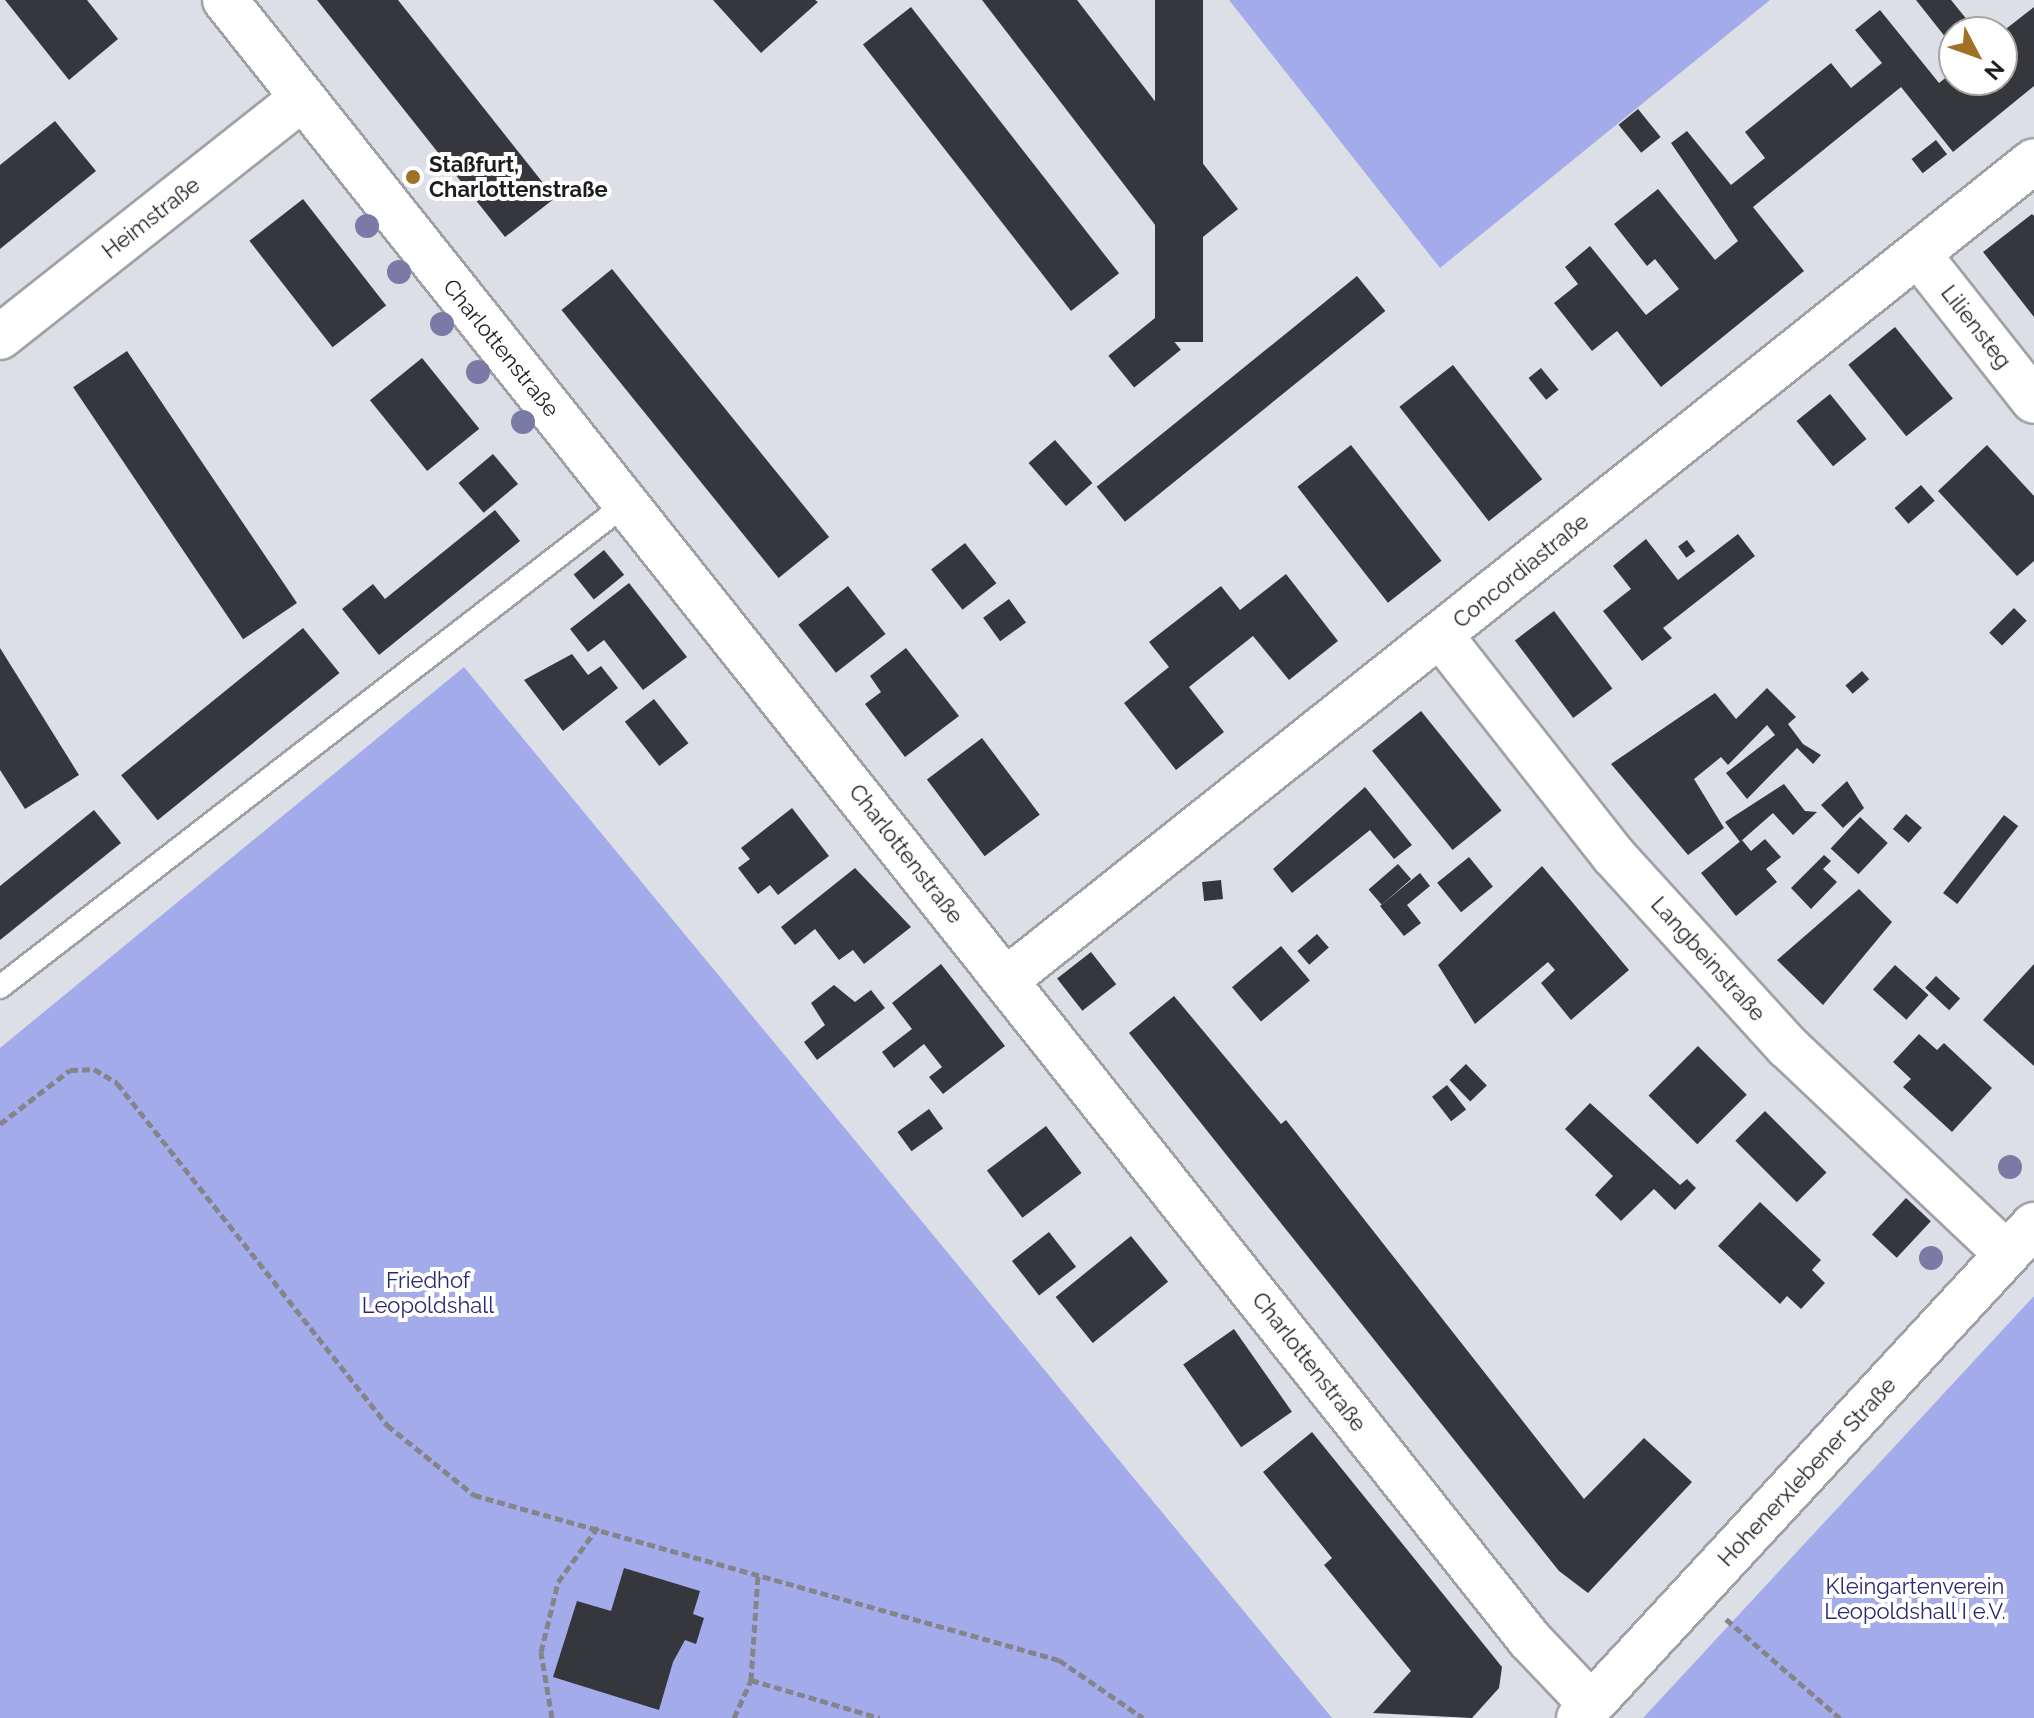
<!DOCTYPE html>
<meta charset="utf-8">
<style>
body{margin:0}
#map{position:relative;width:2034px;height:1718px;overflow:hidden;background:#dddfe6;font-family:Raleway,sans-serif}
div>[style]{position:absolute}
.green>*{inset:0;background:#a4abea}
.building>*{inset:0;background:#36373c;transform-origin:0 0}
.path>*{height:5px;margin-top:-2.5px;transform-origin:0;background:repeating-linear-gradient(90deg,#84858a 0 8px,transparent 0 12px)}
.roads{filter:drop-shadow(2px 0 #a0a1a8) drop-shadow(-2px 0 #a0a1a8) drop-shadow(0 2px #a0a1a8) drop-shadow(0 -2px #a0a1a8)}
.service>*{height:22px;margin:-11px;padding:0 11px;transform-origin:11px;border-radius:11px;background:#fff}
.minor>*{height:44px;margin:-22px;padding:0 22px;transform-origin:22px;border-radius:22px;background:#fff}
.secondary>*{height:44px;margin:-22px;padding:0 22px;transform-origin:22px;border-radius:22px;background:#fff}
.trees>*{width:24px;height:24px;margin:-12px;border-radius:50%;background:#7b7aa6}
.dots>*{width:22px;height:22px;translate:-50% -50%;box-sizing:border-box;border:4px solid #fff;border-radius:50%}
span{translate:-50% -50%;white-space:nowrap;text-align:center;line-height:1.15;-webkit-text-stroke:8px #fff;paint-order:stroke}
.poi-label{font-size:22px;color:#1d1d20;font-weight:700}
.left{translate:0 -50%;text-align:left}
.street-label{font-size:22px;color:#1d1d20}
.park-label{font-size:22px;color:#2a2772}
.north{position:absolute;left:1938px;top:16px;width:80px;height:80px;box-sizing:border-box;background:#fff;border:2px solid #a5a5a6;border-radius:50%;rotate:131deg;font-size:22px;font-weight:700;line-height:32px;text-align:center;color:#1d1d20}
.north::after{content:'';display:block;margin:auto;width:28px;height:36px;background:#a07024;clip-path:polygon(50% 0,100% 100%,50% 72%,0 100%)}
</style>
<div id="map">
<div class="green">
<div style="clip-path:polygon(1229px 0,1770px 0,1440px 268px)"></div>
<div style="clip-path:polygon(464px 667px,1332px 1718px,0 1718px,0 1048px)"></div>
<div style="clip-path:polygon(2034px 1296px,2034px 1718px,1643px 1718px)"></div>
</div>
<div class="building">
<div style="clip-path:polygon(5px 0,87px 0,118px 39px,69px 80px)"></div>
<div style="clip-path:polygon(317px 0,398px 0,555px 198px,505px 237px)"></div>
<div style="clip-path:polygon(713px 0,815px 0,818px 2px,761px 53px)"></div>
<div style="clip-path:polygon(982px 0,1077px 0,1238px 209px,1179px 256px)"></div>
<div style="left:1155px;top:0;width:48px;height:342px"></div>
<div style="clip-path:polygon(1916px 0,1951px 0,1977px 32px,1954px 32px,1954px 48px)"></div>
<div style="left:911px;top:7px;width:338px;height:61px;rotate:52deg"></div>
<div style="clip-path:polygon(2034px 7px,2034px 86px,1953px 152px,1901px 87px,1753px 207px,1804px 271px,1661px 387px,1617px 331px,1592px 351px,1554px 303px,1578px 284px,1565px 267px,1590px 246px,1646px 315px,1679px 289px,1655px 259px,1647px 266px,1614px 224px,1658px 189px,1715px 260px,1738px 241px,1671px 143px,1687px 131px,1731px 185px,1765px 158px,1745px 132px,1831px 63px,1851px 88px,1882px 63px,1855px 30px,1880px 10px,1939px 83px,1954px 71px,1954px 80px,2002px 80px,2002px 32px)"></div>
<div style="left:1638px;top:109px;width:36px;height:25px;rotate:51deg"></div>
<div style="clip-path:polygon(55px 121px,96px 171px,0 249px,0 165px)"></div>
<div style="left:1936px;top:140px;width:18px;height:31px;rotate:52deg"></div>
<div style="left:303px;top:199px;width:135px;height:68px;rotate:52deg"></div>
<div style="clip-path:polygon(2032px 214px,2034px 216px,2034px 317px,1983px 252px)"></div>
<div style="left:612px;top:269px;width:345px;height:65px;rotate:51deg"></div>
<div style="left:1357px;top:276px;width:45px;height:335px;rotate:51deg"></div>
<div style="left:1155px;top:318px;width:41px;height:60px;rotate:51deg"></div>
<div style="left:1895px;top:327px;width:92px;height:60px;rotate:51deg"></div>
<div style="left:127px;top:351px;width:304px;height:65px;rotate:56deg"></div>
<div style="left:422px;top:358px;width:91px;height:67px;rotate:51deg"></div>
<div style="left:1453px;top:365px;width:145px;height:68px;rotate:52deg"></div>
<div style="left:1541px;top:368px;width:28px;height:16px;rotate:51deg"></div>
<div style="left:1830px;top:394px;width:58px;height:43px;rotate:51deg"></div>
<div style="left:1055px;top:440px;width:57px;height:35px;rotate:49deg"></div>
<div style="left:1351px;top:445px;width:147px;height:68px;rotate:52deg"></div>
<div style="clip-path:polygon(1987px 445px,2034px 496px,2034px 561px,2017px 576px,1938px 491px)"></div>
<div style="left:493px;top:454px;width:39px;height:45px;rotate:50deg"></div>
<div style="left:1921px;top:485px;width:21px;height:35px;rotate:49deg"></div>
<div style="clip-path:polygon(495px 510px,520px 541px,379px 655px,342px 609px,373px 584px,385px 599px)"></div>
<div style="clip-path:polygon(1738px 534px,1755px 556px,1663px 628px,1672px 638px,1642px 661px,1603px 611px,1631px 589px,1613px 566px,1646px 539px,1678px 580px)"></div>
<div style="left:1687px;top:540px;width:14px;height:11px;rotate:54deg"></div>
<div style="left:965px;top:543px;width:51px;height:43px;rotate:52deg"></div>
<div style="left:604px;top:550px;width:32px;height:39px;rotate:51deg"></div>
<div style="clip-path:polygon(1286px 574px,1338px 641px,1289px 680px,1253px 636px,1189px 687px,1224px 732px,1176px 770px,1124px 703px,1169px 667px,1149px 642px,1221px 586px,1240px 610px)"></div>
<div style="clip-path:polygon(629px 583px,687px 657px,643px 690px,604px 640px,588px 652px,570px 629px)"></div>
<div style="left:848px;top:586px;width:61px;height:63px;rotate:52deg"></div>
<div style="left:1009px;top:599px;width:29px;height:32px;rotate:54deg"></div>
<div style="left:2014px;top:608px;width:18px;height:35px;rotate:45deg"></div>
<div style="left:1554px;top:611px;width:97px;height:49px;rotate:53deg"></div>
<div style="left:303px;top:628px;width:58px;height:234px;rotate:51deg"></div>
<div style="clip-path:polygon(0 648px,79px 775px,25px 809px,0 770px)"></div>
<div style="clip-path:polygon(906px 648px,959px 716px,905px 757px,865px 704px,881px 692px,870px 676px)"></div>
<div style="clip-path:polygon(572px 654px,588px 675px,601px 666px,618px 688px,563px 731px,524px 680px)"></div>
<div style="left:1862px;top:671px;width:11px;height:22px;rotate:49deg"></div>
<div style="clip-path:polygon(1767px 688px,1796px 717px,1788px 724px,1803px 744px,1821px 755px,1813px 764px,1797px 748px,1747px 799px,1726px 773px,1775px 735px,1767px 725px,1728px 765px,1721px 757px,1694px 779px,1724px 828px,1688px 855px,1611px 764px,1715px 693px,1736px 719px)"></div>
<div style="left:654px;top:699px;width:56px;height:37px;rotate:52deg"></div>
<div style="left:1421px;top:711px;width:128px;height:63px;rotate:51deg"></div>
<div style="left:982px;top:738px;width:96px;height:69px;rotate:53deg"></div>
<div style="clip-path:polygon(1847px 781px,1864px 808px,1843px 828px,1821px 805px)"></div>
<div style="clip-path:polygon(1784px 784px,1805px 811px,1817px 812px,1793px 835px,1773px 813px,1740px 842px,1725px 822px)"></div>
<div style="clip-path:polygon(1365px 787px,1412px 845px,1394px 859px,1370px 830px,1292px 893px,1273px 869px)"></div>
<div style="clip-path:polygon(792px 808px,829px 856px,778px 895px,770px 885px,758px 894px,738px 868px,750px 859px,741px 848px)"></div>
<div style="clip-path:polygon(94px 810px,121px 843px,0 940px,0 886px)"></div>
<div style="left:1906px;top:814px;width:21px;height:20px;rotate:41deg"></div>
<div style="left:2004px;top:815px;width:18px;height:99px;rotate:38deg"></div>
<div style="left:1860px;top:817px;width:38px;height:43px;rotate:43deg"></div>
<div style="clip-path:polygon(1765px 839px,1781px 857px,1766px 869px,1777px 882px,1736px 916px,1701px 873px,1742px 840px,1751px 851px)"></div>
<div style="clip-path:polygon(1824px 855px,1831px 861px,1823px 869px,1837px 882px,1811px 909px,1791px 888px)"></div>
<div style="left:1469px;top:857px;width:38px;height:41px;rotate:51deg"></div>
<div style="left:1398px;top:864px;width:20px;height:39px;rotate:49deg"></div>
<div style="clip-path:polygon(1542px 866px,1629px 970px,1571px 1020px,1541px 983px,1555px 970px,1548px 962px,1475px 1024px,1438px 965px)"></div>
<div style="clip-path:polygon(855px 868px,911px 927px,864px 964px,853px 950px,839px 960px,815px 929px,795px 945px,781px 927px)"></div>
<div style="clip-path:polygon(1420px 873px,1430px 886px,1407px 905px,1421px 923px,1404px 936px,1380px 906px)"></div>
<div style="left:1221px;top:880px;width:19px;height:19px;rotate:84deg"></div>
<div style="clip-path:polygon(1859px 889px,1892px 922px,1823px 1005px,1777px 960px)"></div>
<div style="left:1317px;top:934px;width:18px;height:26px;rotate:49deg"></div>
<div style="left:1281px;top:946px;width:45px;height:64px;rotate:50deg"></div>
<div style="left:1091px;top:952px;width:41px;height:43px;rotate:52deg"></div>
<div style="clip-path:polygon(941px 964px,1005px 1046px,943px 1094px,929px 1077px,942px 1067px,924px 1044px,894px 1068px,882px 1052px,912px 1029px,892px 1003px)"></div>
<div style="clip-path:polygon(2034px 964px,2034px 1066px,1983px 1020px)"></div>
<div style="left:1895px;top:965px;width:45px;height:33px;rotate:42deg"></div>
<div style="left:1936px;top:976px;width:33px;height:16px;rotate:43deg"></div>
<div style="clip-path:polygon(834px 985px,855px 1002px,871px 990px,885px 1008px,817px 1060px,804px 1042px,825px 1025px,811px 1003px)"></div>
<div style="clip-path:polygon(1174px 996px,1281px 1124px,1286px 1120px,1584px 1499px,1644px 1438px,1692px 1482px,1588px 1593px,1559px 1571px,1129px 1033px)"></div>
<div style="clip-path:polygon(1919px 1034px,1937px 1050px,1944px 1043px,1992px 1088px,1952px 1132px,1903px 1087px,1911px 1079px,1893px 1062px)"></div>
<div style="left:1698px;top:1046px;width:69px;height:70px;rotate:45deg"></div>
<div style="left:1466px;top:1064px;width:30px;height:23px;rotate:46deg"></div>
<div style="left:1447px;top:1085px;width:31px;height:19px;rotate:52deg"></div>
<div style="clip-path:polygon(1590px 1103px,1680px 1185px,1687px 1179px,1696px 1188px,1675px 1210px,1654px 1189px,1621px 1221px,1595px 1195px,1613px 1176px,1565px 1129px)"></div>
<div style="left:929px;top:1109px;width:24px;height:39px;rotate:54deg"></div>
<div style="left:1765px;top:1111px;width:87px;height:42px;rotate:45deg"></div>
<div style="left:1046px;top:1126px;width:59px;height:74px;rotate:53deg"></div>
<div style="left:1906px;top:1198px;width:34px;height:50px;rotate:43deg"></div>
<div style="clip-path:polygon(1760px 1202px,1821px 1260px,1812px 1270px,1825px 1283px,1801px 1309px,1787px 1296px,1780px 1304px,1718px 1246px)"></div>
<div style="left:1049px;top:1232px;width:44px;height:47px;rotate:52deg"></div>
<div style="left:1131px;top:1236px;width:59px;height:97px;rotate:51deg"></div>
<div style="left:1234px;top:1329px;width:101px;height:62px;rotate:55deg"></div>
<div style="clip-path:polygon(1312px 1432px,1502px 1667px,1499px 1688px,1472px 1718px,1373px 1713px,1411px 1671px,1324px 1565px,1332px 1558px,1263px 1472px)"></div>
<div style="clip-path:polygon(624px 1568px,700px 1591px,693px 1614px,704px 1618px,696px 1644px,685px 1640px,673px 1662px,659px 1710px,553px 1677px,577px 1601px,611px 1611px)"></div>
</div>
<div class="path">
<div style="left:0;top:1124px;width:88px;rotate:-37.6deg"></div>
<div style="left:70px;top:1070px;width:24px;rotate:-2deg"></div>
<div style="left:94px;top:1069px;width:27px;rotate:31deg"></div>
<div style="left:117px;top:1083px;width:436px;rotate:51.7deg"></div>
<div style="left:387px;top:1425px;width:112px;rotate:38.8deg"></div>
<div style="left:474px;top:1495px;width:608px;rotate:15.75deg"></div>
<div style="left:1059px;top:1660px;width:102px;rotate:34.6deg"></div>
<div style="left:1726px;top:1619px;width:151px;rotate:41deg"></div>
<div style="left:751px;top:1680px;width:134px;rotate:16.4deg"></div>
<div style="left:552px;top:1718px;width:67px;rotate:-99.5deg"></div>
<div style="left:541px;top:1652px;width:72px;rotate:-76.3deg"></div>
<div style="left:558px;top:1582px;width:68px;rotate:-54deg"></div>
<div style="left:734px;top:1718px;width:42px;rotate:-65.9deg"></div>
<div style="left:751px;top:1680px;width:105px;rotate:-86.2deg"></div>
</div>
<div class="roads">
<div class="service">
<div style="left:0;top:987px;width:792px;rotate:-37.67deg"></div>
</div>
<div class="minor">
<div style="left:225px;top:0;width:2096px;rotate:51.49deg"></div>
<div style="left:1530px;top:1640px;width:88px;rotate:46.4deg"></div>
<div style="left:1918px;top:254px;width:187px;rotate:51.7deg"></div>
<div style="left:0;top:337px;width:384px;rotate:-38.3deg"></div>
<div style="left:1440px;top:635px;width:281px;rotate:51.8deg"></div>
<div style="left:1614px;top:856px;width:258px;rotate:47.7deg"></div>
<div style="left:1788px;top:1047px;width:301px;rotate:43.4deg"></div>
<div style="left:1006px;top:980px;width:1314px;rotate:-38.54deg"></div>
</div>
<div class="secondary">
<div style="left:1579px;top:1718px;width:671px;rotate:-47.3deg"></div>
</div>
</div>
<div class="trees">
<div style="left:367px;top:226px"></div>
<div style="left:399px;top:272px"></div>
<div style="left:442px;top:324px"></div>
<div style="left:478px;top:372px"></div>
<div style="left:523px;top:422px"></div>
<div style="left:2010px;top:1167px"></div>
<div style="left:1931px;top:1258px"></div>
</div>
<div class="dots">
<div style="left:413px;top:177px;background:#a07024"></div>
</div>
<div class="poi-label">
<span class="left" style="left:429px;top:177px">Staßfurt,<br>Charlottenstraße</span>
</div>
<div class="street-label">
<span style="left:151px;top:218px;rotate:-38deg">Heimstraße</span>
<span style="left:1976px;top:327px;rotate:52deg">Liliensteg</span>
<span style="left:501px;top:348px;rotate:51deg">Charlottenstraße</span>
<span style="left:1521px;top:571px;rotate:-39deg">Concordiastraße</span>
<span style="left:906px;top:854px;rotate:52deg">Charlottenstraße</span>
<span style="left:1708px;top:959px;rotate:48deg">Langbeinstraße</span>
<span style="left:1309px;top:1362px;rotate:52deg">Charlottenstraße</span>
<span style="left:1807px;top:1472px;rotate:-47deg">Hohenerxlebener Straße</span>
</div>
<div class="park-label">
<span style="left:428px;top:1293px">Friedhof<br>Leopoldshall</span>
<span style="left:1915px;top:1599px">Kleingartenverein<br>Leopoldshall I e.V.</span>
</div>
<div class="north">N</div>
</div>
